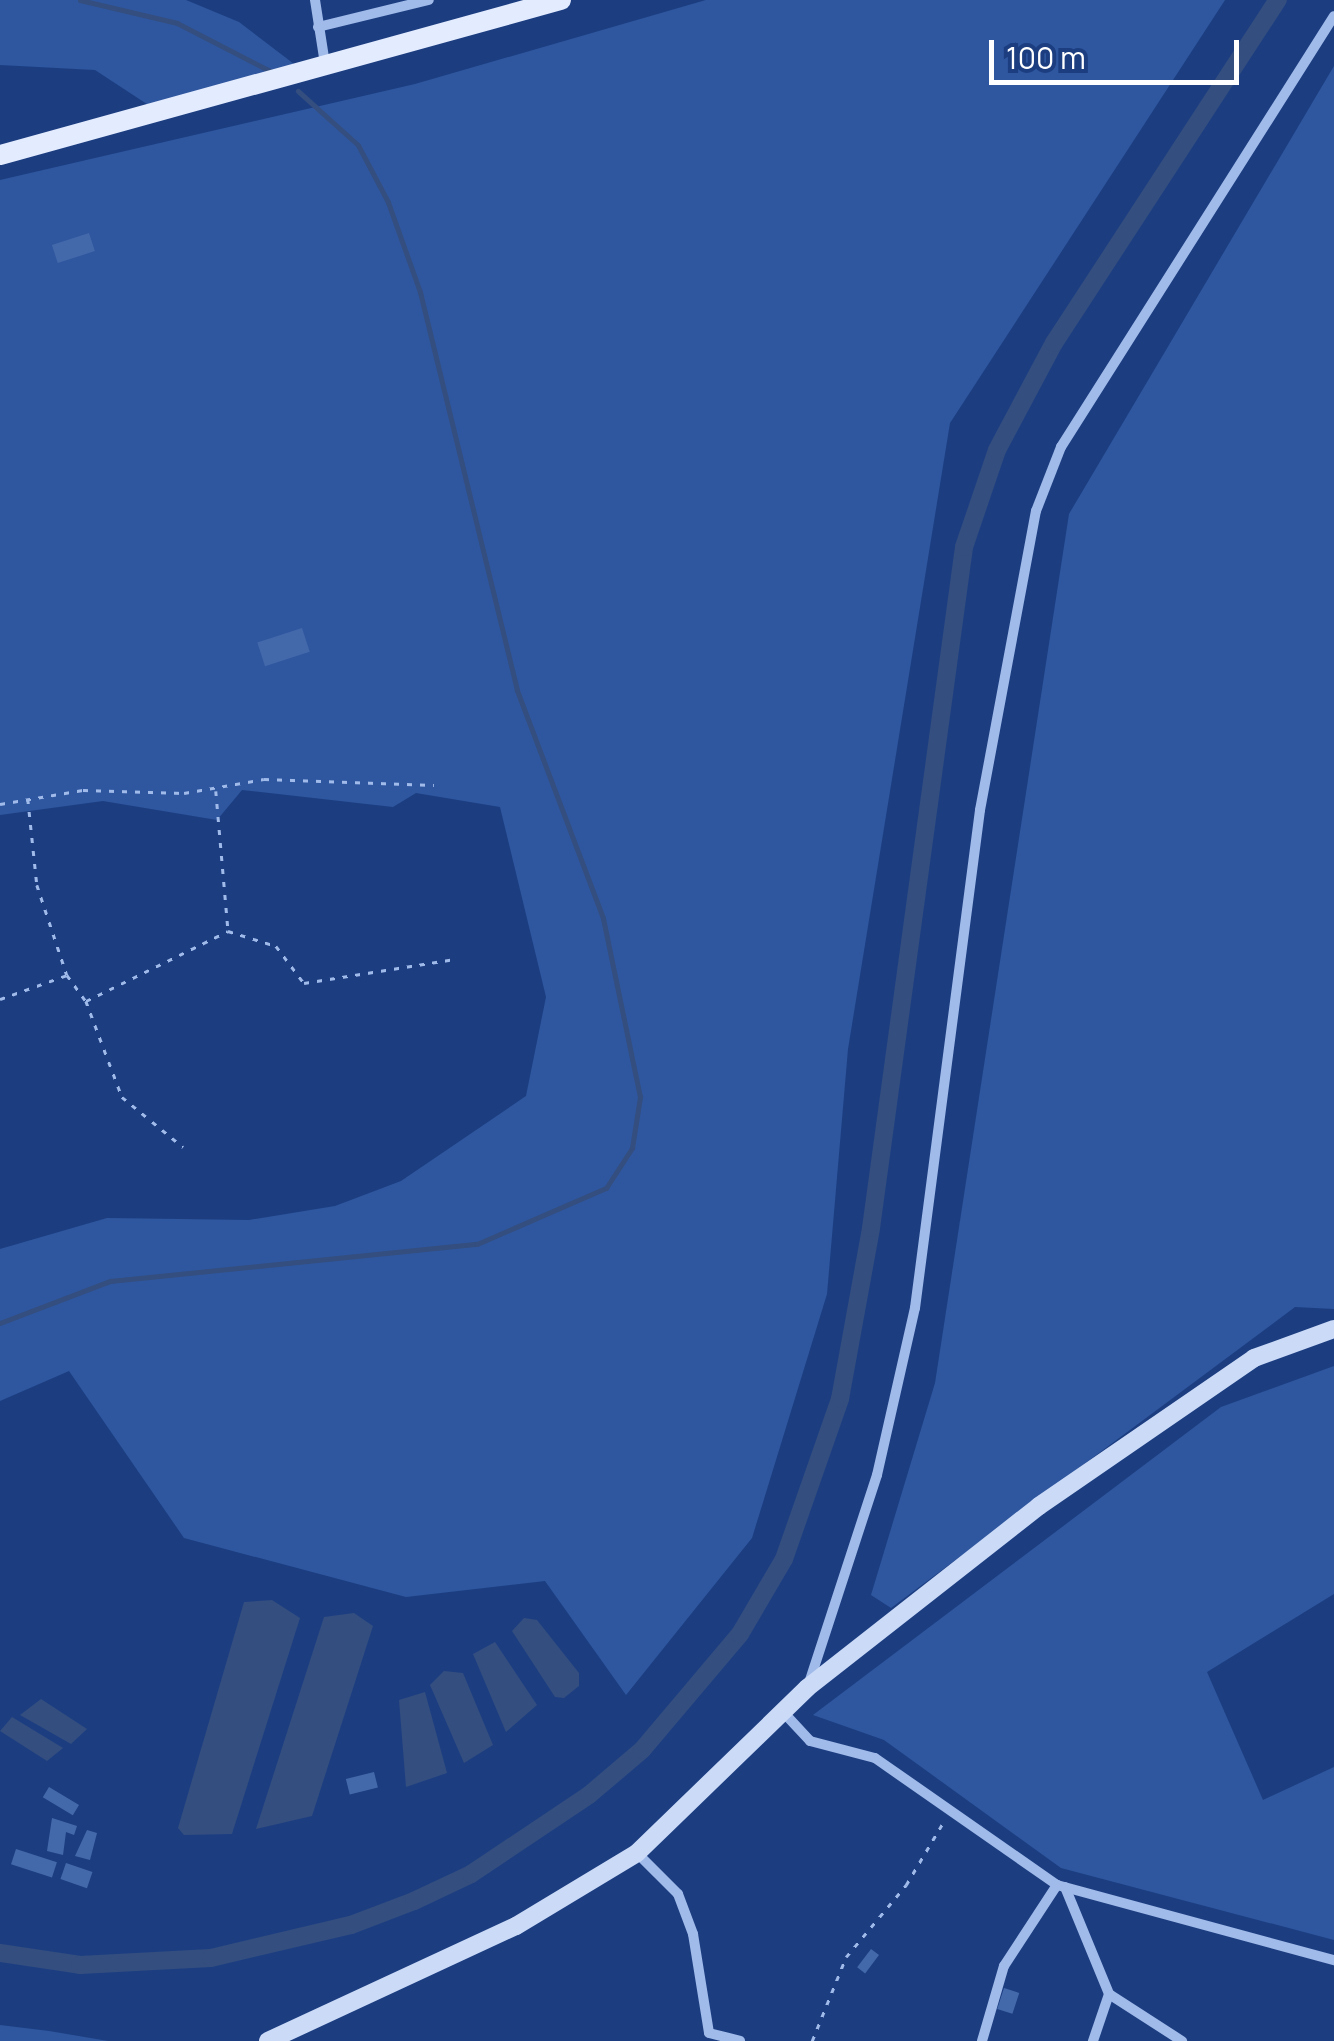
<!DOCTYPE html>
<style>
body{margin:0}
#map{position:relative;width:1334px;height:2041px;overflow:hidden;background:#1c3e81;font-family:Manrope,sans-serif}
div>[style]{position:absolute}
.green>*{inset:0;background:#2f579f}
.water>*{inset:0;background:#344e7f}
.stream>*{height:5px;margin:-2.5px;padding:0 2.5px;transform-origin:2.5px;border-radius:2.5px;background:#344e7f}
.canal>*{height:18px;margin:-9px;padding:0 9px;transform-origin:9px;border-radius:9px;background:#344e7f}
.building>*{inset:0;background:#4469ab;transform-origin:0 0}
.path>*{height:2.5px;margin-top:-1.25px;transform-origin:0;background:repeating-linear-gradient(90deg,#a0baea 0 5px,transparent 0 13px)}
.street>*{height:10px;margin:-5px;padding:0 5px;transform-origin:5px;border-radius:5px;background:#a0baea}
.secondary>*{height:18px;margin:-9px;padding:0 9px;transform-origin:9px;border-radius:9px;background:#cbdaf7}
.primary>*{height:20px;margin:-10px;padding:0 10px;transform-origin:10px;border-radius:10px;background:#e3ebfe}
span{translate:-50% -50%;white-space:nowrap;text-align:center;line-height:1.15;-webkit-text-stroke:9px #1c3e81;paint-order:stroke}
.scale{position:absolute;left:989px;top:40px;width:250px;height:45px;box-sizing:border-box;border:5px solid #fff;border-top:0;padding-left:12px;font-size:30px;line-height:35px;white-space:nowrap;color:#fff;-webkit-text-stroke:8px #1c3e81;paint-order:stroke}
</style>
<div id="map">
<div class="green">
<div style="clip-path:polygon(0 0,186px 0,239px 22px,294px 64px,153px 108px,95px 70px,0 65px)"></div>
<div style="clip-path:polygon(706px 0,1225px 0,950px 423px,848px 1049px,827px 1294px,752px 1538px,626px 1695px,545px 1581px,406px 1597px,184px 1538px,69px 1371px,0 1401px,0 1249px,107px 1218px,249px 1220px,335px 1206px,401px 1181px,526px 1096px,546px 997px,500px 807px,416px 793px,393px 807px,242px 790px,217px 820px,103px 801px,0 815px,0 180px,415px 84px)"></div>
<div style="clip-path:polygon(1334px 66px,1334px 1309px,1295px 1307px,891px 1608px,871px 1595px,935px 1383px,1069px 514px)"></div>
<div style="clip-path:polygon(1334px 1366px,1334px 1594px,1207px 1672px,1263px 1800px,1334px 1767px,1334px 1940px,1061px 1868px,884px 1740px,813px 1715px,1221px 1407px)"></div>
<div style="clip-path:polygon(0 2025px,49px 2031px,108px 2041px,0 2041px)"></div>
</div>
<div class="water">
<div style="clip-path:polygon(272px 1600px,300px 1618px,232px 1834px,184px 1835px,178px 1828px,244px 1602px)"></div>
<div style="clip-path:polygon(354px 1613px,373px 1626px,312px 1816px,256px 1829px,324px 1617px)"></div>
<div style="clip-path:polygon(524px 1618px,537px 1620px,579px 1673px,579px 1686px,564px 1698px,555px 1697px,512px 1631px)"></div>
<div style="clip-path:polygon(495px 1642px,537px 1705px,506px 1732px,473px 1654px)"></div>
<div style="clip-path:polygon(444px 1671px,463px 1673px,493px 1745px,464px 1763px,430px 1685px)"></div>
<div style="clip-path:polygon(425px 1692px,447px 1773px,406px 1787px,399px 1700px)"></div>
<div style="clip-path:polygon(41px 1699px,87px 1729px,71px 1744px,20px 1715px)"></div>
<div style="clip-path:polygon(12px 1717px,63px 1748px,47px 1761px,0 1731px)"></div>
</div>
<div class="stream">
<div style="left:80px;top:0;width:100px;rotate:13.3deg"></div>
<div style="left:177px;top:23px;width:107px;rotate:27.3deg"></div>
<div style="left:0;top:1323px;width:118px;rotate:-20.9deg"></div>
<div style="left:110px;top:1281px;width:369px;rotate:-5.8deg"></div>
<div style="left:477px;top:1244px;width:141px;rotate:-23.5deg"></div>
<div style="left:606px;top:1188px;width:48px;rotate:-57deg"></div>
<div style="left:632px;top:1148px;width:52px;rotate:-81.1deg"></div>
<div style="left:640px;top:1097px;width:183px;rotate:-101.7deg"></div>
<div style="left:603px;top:918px;width:244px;rotate:-110.7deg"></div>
<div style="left:517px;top:690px;width:410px;rotate:-103.7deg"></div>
<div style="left:420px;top:292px;width:96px;rotate:-109.6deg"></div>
<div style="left:388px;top:202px;width:64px;rotate:-117.8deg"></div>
<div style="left:358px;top:145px;width:81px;rotate:-138deg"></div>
</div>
<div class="canal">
<div style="left:0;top:1953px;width:81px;rotate:8.5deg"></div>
<div style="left:80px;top:1965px;width:131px;rotate:-3.1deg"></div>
<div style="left:211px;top:1958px;width:144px;rotate:-13.3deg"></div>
<div style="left:351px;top:1925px;width:67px;rotate:-20.9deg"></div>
<div style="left:414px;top:1901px;width:63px;rotate:-25.3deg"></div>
<div style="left:471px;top:1874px;width:142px;rotate:-33.8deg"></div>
<div style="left:589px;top:1795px;width:70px;rotate:-40.3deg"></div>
<div style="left:642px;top:1750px;width:152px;rotate:-49.8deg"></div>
<div style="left:740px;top:1634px;width:87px;rotate:-59.6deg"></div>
<div style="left:784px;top:1559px;width:170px;rotate:-70.7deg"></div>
<div style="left:840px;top:1399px;width:174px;rotate:-79.7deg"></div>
<div style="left:871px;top:1228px;width:687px;rotate:-82.22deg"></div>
<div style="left:964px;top:547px;width:102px;rotate:-71.2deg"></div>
<div style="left:997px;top:450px;width:121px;rotate:-62deg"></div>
<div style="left:1054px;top:343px;width:410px;rotate:-56.9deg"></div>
</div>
<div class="building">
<div style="left:89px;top:233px;width:19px;height:39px;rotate:72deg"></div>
<div style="left:302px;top:628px;width:25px;height:47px;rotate:72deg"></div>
<div style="left:374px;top:1772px;width:16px;height:29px;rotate:76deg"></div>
<div style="left:49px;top:1787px;width:35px;height:12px;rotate:31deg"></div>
<div style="clip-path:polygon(52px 1818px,77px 1826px,74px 1835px,66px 1832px,63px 1855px,47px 1851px)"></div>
<div style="clip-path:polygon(87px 1830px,97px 1833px,90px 1860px,75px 1856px)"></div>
<div style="left:16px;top:1849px;width:43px;height:16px;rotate:18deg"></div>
<div style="left:66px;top:1863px;width:28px;height:17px;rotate:19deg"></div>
<div style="left:871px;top:1949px;width:10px;height:23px;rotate:37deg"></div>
<div style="left:1004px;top:1988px;width:16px;height:22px;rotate:18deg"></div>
</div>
<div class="path">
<div style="left:216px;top:791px;width:137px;rotate:85deg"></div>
<div style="left:28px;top:799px;width:86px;rotate:84deg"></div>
<div style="left:37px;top:885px;width:95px;rotate:71.6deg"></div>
<div style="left:67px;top:975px;width:32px;rotate:54deg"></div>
<div style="left:86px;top:1001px;width:103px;rotate:69.4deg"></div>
<div style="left:122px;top:1097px;width:79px;rotate:39.3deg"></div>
<div style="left:0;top:804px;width:84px;rotate:-9.6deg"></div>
<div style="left:83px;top:790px;width:101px;rotate:1.7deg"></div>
<div style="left:184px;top:793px;width:81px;rotate:-9.9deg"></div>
<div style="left:264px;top:779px;width:170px;rotate:2deg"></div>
<div style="left:0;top:999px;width:71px;rotate:-19.7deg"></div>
<div style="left:86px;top:1001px;width:158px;rotate:-26.2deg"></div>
<div style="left:228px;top:931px;width:50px;rotate:17.4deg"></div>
<div style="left:276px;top:946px;width:46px;rotate:52.9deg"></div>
<div style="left:304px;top:983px;width:148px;rotate:-9deg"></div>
<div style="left:812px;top:2041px;width:91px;rotate:-68deg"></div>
<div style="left:846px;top:1957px;width:94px;rotate:-50.2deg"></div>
<div style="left:906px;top:1885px;width:74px;rotate:-59.3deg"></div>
</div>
<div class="street">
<div style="left:315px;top:0;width:65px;rotate:81.1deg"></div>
<div style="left:318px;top:27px;width:114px;rotate:-13.7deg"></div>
<div style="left:809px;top:1683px;width:219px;rotate:-71.9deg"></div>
<div style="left:877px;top:1475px;width:171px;rotate:-77.2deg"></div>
<div style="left:915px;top:1308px;width:502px;rotate:-82.56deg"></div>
<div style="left:980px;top:810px;width:304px;rotate:-79.4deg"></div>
<div style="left:1036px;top:511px;width:69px;rotate:-68.7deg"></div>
<div style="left:1061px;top:447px;width:510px;rotate:-57.65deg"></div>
<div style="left:785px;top:1714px;width:37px;rotate:47deg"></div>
<div style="left:810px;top:1741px;width:67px;rotate:14.7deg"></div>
<div style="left:875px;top:1758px;width:222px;rotate:34.9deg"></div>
<div style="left:1057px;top:1885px;width:287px;rotate:15.2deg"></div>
<div style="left:637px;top:1853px;width:58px;rotate:45deg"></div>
<div style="left:678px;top:1894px;width:43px;rotate:69.4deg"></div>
<div style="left:693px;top:1934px;width:100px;rotate:80.8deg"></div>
<div style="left:709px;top:2033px;width:32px;rotate:14deg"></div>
<div style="left:1065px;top:1887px;width:116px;rotate:67.6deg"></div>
<div style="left:1109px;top:1994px;width:50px;rotate:108.8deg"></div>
<div style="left:1109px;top:1994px;width:87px;rotate:32.8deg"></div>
<div style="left:982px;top:2041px;width:78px;rotate:-73.7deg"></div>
<div style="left:1004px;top:1966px;width:97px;rotate:-56.8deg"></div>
</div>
<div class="secondary">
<div style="left:268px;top:2041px;width:273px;rotate:-24.9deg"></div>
<div style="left:516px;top:1926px;width:141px;rotate:-31.1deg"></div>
<div style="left:637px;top:1853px;width:237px;rotate:-44.1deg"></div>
<div style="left:807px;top:1688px;width:295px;rotate:-38.1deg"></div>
<div style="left:1039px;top:1506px;width:261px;rotate:-34.5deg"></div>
<div style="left:1254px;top:1358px;width:85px;rotate:-19.9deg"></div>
</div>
<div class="primary">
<div style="left:0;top:155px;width:582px;rotate:-15.45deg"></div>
</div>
<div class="scale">100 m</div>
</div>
